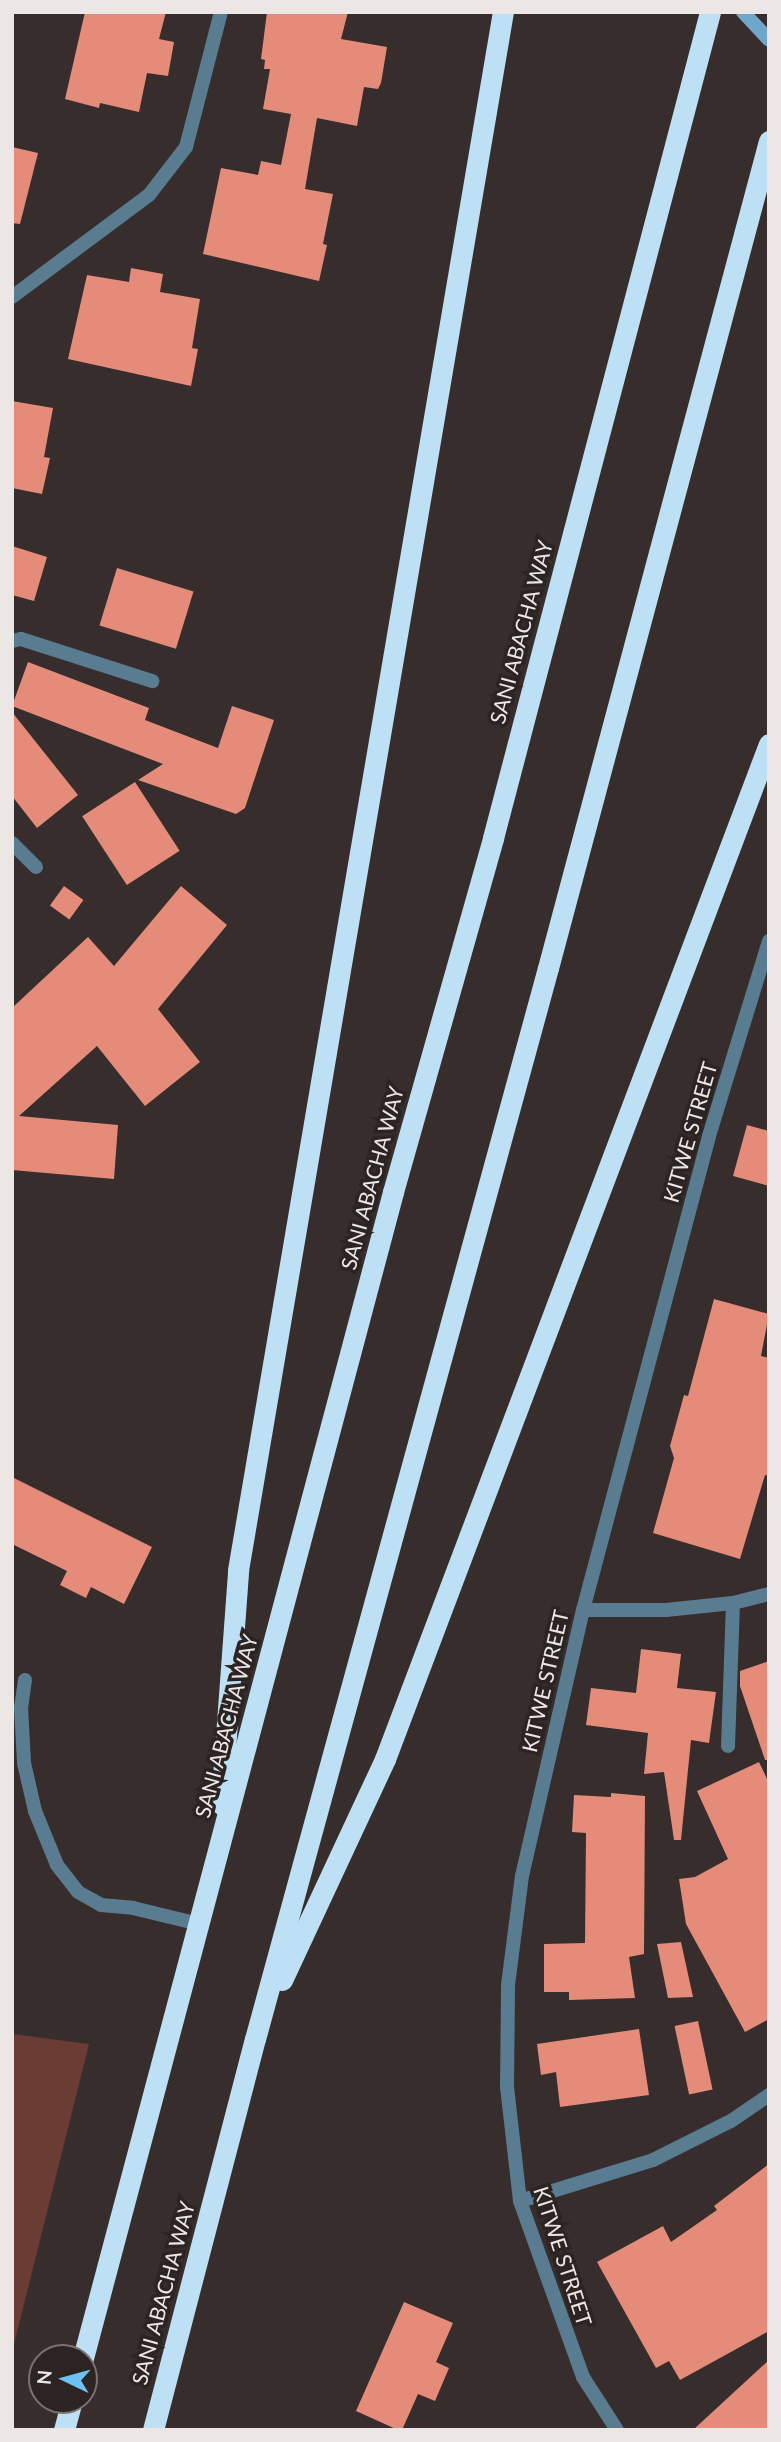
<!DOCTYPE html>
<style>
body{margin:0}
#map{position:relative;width:781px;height:2442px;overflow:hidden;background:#362d2c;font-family:Lato,sans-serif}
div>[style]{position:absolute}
.green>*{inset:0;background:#6b3c33}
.building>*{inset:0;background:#e58b7a;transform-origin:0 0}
.lane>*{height:14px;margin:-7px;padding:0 7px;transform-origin:7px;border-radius:7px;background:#597c91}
.street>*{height:14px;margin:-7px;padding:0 7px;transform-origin:7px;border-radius:7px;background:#597c91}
.secondary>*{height:14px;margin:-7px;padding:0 7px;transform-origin:7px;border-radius:7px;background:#6ea7c9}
.highway>*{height:21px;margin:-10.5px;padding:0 10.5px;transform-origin:10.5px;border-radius:10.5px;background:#bee0f4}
span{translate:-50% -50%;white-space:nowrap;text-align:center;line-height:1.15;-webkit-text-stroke:7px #2c2422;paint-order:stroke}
.street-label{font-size:21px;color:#ece7e5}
.frame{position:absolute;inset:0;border:14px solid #ece7e5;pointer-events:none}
.north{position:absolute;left:28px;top:2344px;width:70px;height:70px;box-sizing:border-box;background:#2c2422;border:2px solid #797270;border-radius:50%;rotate:275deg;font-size:19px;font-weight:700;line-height:28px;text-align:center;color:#ece7e5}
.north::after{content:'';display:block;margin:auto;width:24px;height:32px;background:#6dc2f3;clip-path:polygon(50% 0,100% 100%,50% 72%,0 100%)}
</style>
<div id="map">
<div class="green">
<div style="clip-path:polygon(12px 2034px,89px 2044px,12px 2352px)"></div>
</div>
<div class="building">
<div style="clip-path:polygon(85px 12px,166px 12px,159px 39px,174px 42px,168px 76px,147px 73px,139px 112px,100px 103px,99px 108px,65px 99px)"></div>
<div style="clip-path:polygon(267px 12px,348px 12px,341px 39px,387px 47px,381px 83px,378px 89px,364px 87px,357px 126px,317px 118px,305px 189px,333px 194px,323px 244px,327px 245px,319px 281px,203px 254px,221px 168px,258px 175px,261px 161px,281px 165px,291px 114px,263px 109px,270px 69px,264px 69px,265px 60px,261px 59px)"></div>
<div style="clip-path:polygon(12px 147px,38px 153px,20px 224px,12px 223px)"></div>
<div style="clip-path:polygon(131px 268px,163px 274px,160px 292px,200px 299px,192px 348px,198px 349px,191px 386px,68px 359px,87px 275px,129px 282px)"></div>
<div style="clip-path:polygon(12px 401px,53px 408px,44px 457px,50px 458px,42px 494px,12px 488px)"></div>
<div style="clip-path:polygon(12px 546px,47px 557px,34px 601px,12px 595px)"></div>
<div style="left:117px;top:568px;width:80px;height:60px;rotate:17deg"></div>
<div style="clip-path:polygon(28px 662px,149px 708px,145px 720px,218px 748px,232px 706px,274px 720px,245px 808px,236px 814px,138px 780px,163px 764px,12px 706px)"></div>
<div style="clip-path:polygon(12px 712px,78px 795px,37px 828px,12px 796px)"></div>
<div style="left:135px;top:782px;width:82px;height:63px;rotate:57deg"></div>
<div style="left:64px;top:886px;width:24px;height:24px;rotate:36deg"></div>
<div style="clip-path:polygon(181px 886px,227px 925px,158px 1009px,200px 1062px,145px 1106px,97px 1046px,19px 1116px,118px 1125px,114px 1179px,12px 1170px,12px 1008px,88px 937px,114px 966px)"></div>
<div style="clip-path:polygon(747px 1125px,769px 1131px,769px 1186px,733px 1176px)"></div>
<div style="clip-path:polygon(714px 1299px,769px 1314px,761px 1356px,769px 1358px,769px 1476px,765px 1475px,740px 1559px,653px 1533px,674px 1458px,670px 1446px,684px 1395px,688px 1396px)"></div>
<div style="clip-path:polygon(12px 1477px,152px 1547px,124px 1604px,91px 1587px,86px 1598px,60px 1585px,67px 1571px,12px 1544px)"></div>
<div style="clip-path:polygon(641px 1649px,681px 1654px,677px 1688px,716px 1692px,709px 1743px,691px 1740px,681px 1840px,674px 1840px,664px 1772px,644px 1774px,648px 1733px,586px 1725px,591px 1688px,636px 1693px)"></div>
<div style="clip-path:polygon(769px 1661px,769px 1760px,765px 1760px,740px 1686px,740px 1671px)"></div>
<div style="clip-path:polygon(759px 1762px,769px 1783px,769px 2019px,745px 2032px,686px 1924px,679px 1879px,695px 1877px,728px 1859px,697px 1791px)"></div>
<div style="clip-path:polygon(611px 1793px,645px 1796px,644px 1954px,629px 1957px,635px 1998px,569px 2000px,569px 1992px,544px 1992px,544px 1944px,585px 1943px,586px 1833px,572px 1832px,574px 1795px,611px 1797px)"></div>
<div style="clip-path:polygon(681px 1942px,693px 1997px,668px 1998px,657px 1944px)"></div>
<div style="left:698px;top:2021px;width:70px;height:24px;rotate:78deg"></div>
<div style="clip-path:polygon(639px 2029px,649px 2095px,560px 2107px,556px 2072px,541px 2075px,537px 2044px)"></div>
<div style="clip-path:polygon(769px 2164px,769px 2331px,680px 2380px,669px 2361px,656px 2368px,597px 2262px,663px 2226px,671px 2242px,717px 2210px,714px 2206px)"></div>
<div style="clip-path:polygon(404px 2302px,453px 2323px,436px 2362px,449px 2368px,435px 2401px,418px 2394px,402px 2430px,398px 2430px,356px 2411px)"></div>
<div style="clip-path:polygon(769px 2360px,769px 2430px,693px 2430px)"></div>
</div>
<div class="lane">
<div style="left:12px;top:297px;width:171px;rotate:-36.7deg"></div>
<div style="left:149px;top:195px;width:61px;rotate:-52.4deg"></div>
<div style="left:186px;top:147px;width:139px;rotate:-75.5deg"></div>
<div style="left:12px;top:843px;width:34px;rotate:45deg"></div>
<div style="left:25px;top:1680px;width:27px;rotate:98deg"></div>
<div style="left:21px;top:1707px;width:56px;rotate:86.9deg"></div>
<div style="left:24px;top:1763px;width:49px;rotate:77.1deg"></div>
<div style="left:35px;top:1811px;width:58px;rotate:67.8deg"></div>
<div style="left:57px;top:1865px;width:34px;rotate:52deg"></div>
<div style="left:78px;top:1892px;width:26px;rotate:29deg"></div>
<div style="left:101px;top:1905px;width:32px;rotate:5deg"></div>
<div style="left:133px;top:1908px;width:68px;rotate:13.6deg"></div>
<div style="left:728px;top:1746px;width:143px;rotate:-88deg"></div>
</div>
<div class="street">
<div style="left:12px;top:641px;width:9px;rotate:-13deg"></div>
<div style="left:21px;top:639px;width:138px;rotate:17.8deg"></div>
<div style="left:583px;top:1610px;width:83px"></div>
<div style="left:666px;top:1610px;width:67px;rotate:-6deg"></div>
<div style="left:733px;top:1603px;width:37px;rotate:-14deg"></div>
<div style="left:520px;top:2201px;width:139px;rotate:-17.1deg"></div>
<div style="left:653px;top:2160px;width:87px;rotate:-26.6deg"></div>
<div style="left:731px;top:2121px;width:46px;rotate:-34.4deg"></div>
<div style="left:617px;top:2430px;width:63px;rotate:-122.7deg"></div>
<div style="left:583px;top:2377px;width:187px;rotate:-109.7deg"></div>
<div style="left:520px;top:2201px;width:115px;rotate:-96.5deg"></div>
<div style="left:507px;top:2087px;width:102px;rotate:-89.4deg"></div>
<div style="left:508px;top:1985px;width:110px;rotate:-82.7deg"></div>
<div style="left:522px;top:1876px;width:273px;rotate:-77.1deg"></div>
<div style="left:583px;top:1610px;width:490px;rotate:-75.1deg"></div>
<div style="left:709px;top:1136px;width:204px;rotate:-72.9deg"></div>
</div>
<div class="secondary">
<div style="left:743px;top:12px;width:38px;rotate:47deg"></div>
</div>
<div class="highway">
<div style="left:221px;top:1804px;width:235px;rotate:-85.8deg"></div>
<div style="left:238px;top:1570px;width:1580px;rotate:-80.35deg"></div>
<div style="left:282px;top:1980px;width:244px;rotate:-65deg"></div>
<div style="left:385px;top:1759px;width:1085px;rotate:-69.28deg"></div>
<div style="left:83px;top:2358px;width:1207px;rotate:-75.11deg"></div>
<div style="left:393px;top:1192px;width:368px;rotate:-74.2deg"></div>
<div style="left:493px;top:838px;width:854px;rotate:-75.28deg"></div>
<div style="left:64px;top:2430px;width:31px;rotate:-75deg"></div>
<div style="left:153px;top:2430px;width:404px;rotate:-75.4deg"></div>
<div style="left:255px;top:2039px;width:1110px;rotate:-74.7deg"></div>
<div style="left:548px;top:968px;width:856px;rotate:-75.04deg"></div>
</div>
<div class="street-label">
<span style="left:521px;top:632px;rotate:-75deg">SANI ABACHA WAY</span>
<span style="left:690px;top:1132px;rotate:-74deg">KITWE STREET</span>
<span style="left:372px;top:1178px;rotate:-75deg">SANI ABACHA WAY</span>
<span style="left:545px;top:1681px;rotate:-77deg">KITWE STREET</span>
<span style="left:226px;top:1726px;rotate:-75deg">SANI ABACHA WAY</span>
<span style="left:563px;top:2256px;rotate:72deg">KITWE STREET</span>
<span style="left:163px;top:2293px;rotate:-75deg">SANI ABACHA WAY</span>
</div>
<div class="frame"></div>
<div class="north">N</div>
</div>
